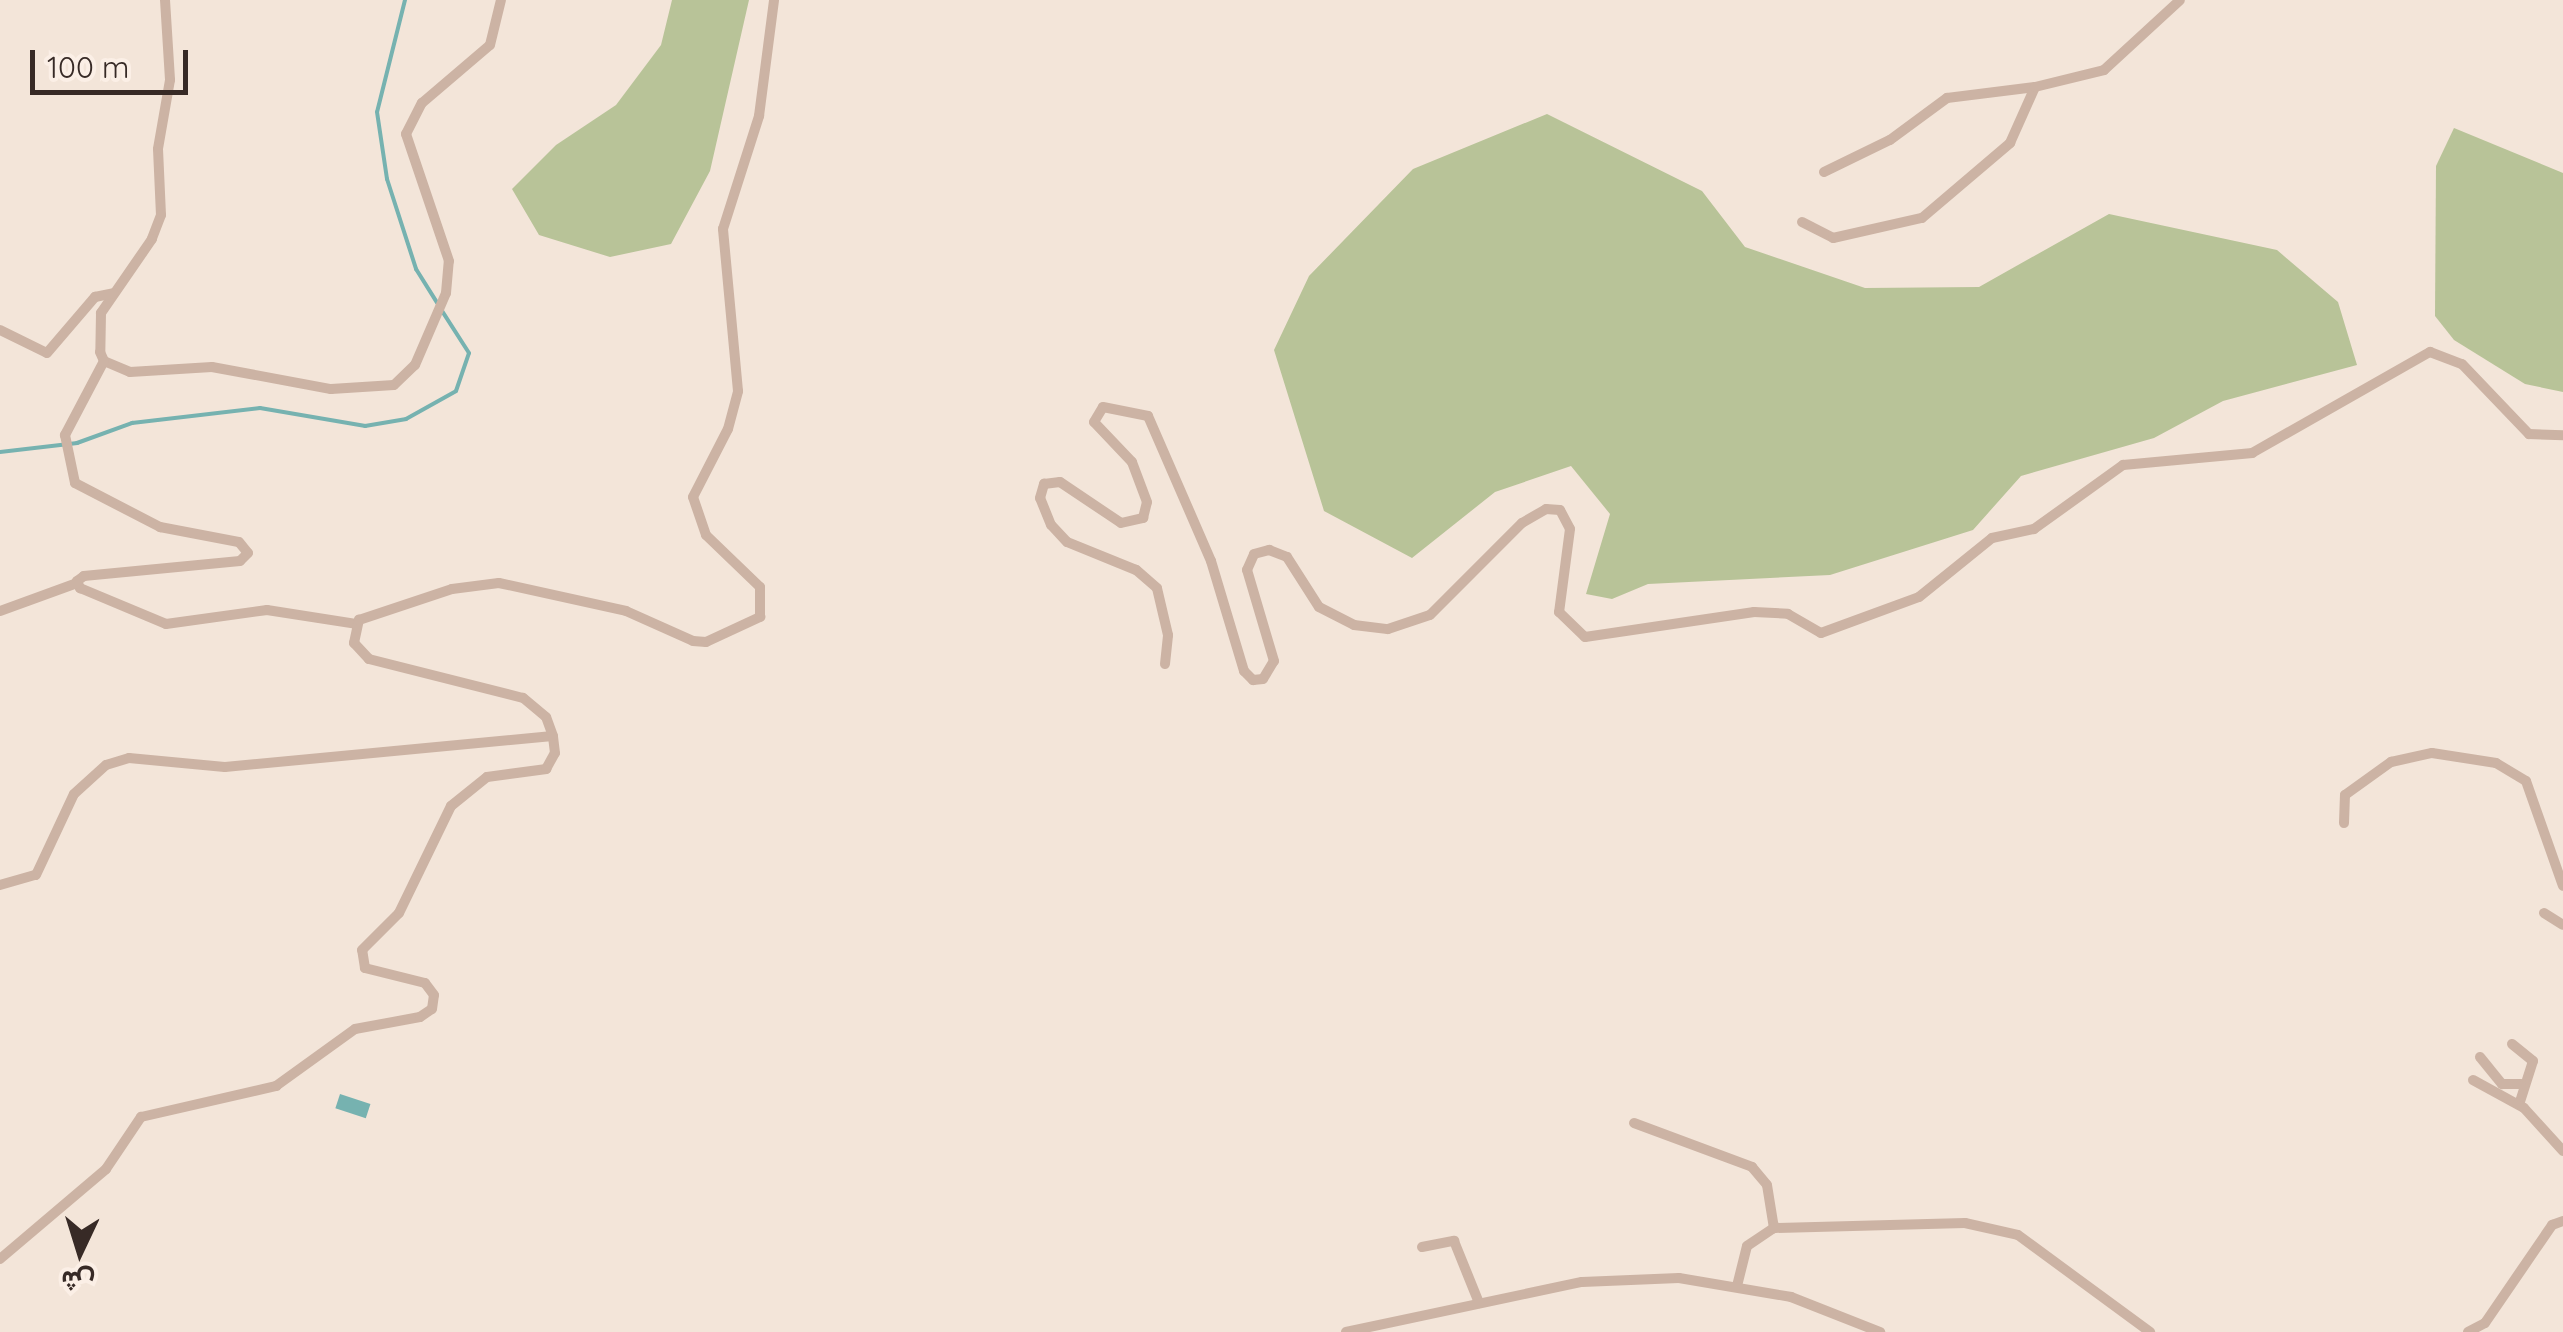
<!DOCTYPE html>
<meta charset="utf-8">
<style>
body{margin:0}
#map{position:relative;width:2563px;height:1332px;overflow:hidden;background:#f3e5d9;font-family:Quicksand,Vazirmatn,sans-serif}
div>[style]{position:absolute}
.green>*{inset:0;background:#b8c398}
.water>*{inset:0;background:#76b2b0;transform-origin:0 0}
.stream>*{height:4px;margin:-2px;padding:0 2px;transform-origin:2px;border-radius:2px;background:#76b2b0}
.minor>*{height:10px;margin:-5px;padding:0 5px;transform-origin:5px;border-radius:5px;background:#ccb3a4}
span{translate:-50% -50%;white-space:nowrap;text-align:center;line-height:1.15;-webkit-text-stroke:8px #fbefe6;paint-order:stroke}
.north{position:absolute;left:30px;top:1202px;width:100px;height:100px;-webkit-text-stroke:8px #fbefe6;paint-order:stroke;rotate:184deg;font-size:28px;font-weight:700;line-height:40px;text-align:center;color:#372a26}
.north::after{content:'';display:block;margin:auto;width:35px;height:45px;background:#372a26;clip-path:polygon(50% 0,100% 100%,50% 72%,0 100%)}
.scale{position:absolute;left:30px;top:50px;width:158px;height:45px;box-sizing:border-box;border:5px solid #372a26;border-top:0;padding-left:12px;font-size:30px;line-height:35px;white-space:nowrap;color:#372a26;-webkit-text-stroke:8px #fbefe6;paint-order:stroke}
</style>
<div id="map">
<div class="green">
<div style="clip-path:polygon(672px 0,749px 0,710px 171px,671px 244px,610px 257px,539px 235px,512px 189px,556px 145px,616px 105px,661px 45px)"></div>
<div style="clip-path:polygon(1547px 114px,1702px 191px,1745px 247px,1865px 288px,1979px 287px,2109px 214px,2277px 250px,2338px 302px,2357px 365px,2223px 401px,2154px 438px,2021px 476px,1973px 530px,1830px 575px,1648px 584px,1612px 599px,1586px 594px,1610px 514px,1571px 466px,1495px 492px,1412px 558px,1324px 511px,1274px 350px,1309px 276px,1413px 169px)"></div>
<div style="clip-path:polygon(2454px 128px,2563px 173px,2563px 392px,2525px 384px,2454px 340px,2435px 316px,2436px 166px)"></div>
</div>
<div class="water">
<div style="left:340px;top:1094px;width:32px;height:15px;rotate:18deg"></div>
</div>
<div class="stream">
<div style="left:405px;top:0;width:115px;rotate:104deg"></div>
<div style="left:377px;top:112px;width:68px;rotate:81.5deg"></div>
<div style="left:387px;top:179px;width:95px;rotate:72.1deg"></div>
<div style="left:416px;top:269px;width:40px;rotate:58deg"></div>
<div style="left:0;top:452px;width:78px;rotate:-6.7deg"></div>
<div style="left:77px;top:443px;width:59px;rotate:-20deg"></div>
<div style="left:132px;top:423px;width:129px;rotate:-6.7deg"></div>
<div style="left:260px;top:408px;width:107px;rotate:9.7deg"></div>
<div style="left:365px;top:426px;width:42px;rotate:-9.7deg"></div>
<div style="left:406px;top:419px;width:57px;rotate:-29.2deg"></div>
<div style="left:456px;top:391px;width:40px;rotate:-71.1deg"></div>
<div style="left:469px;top:353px;width:50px;rotate:-122.7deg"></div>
</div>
<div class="minor">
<div style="left:165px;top:0;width:80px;rotate:86.4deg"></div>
<div style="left:170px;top:80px;width:70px;rotate:99.9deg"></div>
<div style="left:158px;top:149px;width:66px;rotate:87.4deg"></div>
<div style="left:161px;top:215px;width:26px;rotate:111deg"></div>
<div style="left:152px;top:239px;width:90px;rotate:124.6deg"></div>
<div style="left:101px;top:313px;width:39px;rotate:91deg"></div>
<div style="left:100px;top:352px;width:10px;rotate:66deg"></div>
<div style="left:104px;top:361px;width:28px;rotate:23deg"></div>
<div style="left:130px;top:372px;width:82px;rotate:-3.5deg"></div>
<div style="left:212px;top:367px;width:121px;rotate:10.5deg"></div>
<div style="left:331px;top:389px;width:63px;rotate:-3.6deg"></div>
<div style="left:394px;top:385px;width:29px;rotate:-44deg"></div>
<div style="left:415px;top:365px;width:78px;rotate:-66.7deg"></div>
<div style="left:446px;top:293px;width:32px;rotate:-85deg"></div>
<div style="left:449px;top:261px;width:134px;rotate:-108.7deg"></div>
<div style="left:406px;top:134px;width:35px;rotate:-63deg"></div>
<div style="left:422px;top:103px;width:89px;rotate:-40.5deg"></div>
<div style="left:490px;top:45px;width:46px;rotate:-76.3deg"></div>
<div style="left:1824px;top:172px;width:73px;rotate:-25.9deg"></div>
<div style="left:1890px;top:140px;width:71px;rotate:-36.4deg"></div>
<div style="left:1947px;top:98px;width:89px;rotate:-7.1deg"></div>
<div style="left:1802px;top:222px;width:35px;rotate:27deg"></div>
<div style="left:1833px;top:238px;width:91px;rotate:-12.7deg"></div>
<div style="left:1922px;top:218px;width:116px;rotate:-40.4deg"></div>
<div style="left:2010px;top:143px;width:61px;rotate:-65.9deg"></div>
<div style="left:2035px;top:87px;width:71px;rotate:-13.8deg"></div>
<div style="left:2104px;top:70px;width:103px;rotate:-42.6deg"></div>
<div style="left:0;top:330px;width:52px;rotate:26.1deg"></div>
<div style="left:47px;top:353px;width:74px;rotate:-49.4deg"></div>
<div style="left:95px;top:297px;width:19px;rotate:-12deg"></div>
<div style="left:104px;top:361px;width:84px;rotate:117.8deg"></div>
<div style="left:65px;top:435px;width:49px;rotate:78.2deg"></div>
<div style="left:75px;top:483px;width:96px;rotate:27.4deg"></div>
<div style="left:160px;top:527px;width:80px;rotate:10.8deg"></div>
<div style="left:239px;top:542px;width:14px;rotate:51deg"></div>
<div style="left:248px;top:553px;width:11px;rotate:135deg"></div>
<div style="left:240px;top:561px;width:157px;rotate:174.5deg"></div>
<div style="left:84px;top:576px;width:9px;rotate:144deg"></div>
<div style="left:77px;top:581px;width:8px;rotate:67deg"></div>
<div style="left:80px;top:588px;width:93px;rotate:22.7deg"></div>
<div style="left:166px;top:624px;width:102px;rotate:-7.9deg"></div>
<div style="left:267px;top:610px;width:90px;rotate:8.9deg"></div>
<div style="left:0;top:611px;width:82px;rotate:-20deg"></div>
<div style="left:1165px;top:664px;width:29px;rotate:-84deg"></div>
<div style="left:1168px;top:635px;width:48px;rotate:-103.2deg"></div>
<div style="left:1157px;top:588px;width:28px;rotate:-139deg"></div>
<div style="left:1136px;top:570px;width:74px;rotate:-157.9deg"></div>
<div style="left:1067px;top:542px;width:23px;rotate:-133deg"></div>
<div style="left:1051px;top:525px;width:29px;rotate:-112deg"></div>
<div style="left:1040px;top:498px;width:15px;rotate:-74deg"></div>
<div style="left:1044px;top:484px;width:16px;rotate:-7deg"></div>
<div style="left:1060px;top:482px;width:73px;rotate:33.9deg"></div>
<div style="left:1121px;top:523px;width:23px;rotate:-13deg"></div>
<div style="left:1143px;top:518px;width:16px;rotate:-76deg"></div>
<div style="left:1147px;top:502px;width:43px;rotate:-110.6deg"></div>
<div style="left:1132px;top:462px;width:55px;rotate:-133.5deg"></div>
<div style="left:1094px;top:422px;width:17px;rotate:-59deg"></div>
<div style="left:1103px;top:407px;width:46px;rotate:11.3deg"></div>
<div style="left:1148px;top:416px;width:158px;rotate:66.5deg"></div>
<div style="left:1211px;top:561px;width:115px;rotate:73.3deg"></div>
<div style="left:1244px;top:671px;width:13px;rotate:45deg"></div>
<div style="left:1253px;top:680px;width:10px;rotate:-6deg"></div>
<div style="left:1263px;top:679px;width:21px;rotate:-59deg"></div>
<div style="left:1274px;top:661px;width:95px;rotate:-106.5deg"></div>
<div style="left:1247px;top:570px;width:17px;rotate:-66deg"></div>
<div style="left:1254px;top:554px;width:16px;rotate:-15deg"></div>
<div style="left:1269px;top:550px;width:19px;rotate:21deg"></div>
<div style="left:1287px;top:557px;width:59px;rotate:57.4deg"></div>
<div style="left:1319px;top:607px;width:39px;rotate:27deg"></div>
<div style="left:1354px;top:625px;width:34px;rotate:7deg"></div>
<div style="left:1388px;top:629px;width:44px;rotate:-18.4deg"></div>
<div style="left:1430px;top:615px;width:130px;rotate:-45deg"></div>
<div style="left:1522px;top:523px;width:28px;rotate:-30deg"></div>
<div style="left:1546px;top:509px;width:14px;rotate:4deg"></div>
<div style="left:1560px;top:510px;width:21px;rotate:62deg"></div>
<div style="left:1570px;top:529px;width:84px;rotate:97.5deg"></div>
<div style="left:1559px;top:612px;width:36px;rotate:44deg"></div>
<div style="left:1585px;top:637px;width:171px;rotate:-8.4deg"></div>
<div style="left:1754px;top:612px;width:34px;rotate:3deg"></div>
<div style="left:1788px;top:614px;width:38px;rotate:30deg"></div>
<div style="left:1821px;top:633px;width:104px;rotate:-20.2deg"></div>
<div style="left:1919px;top:597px;width:94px;rotate:-38.9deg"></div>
<div style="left:1992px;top:538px;width:43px;rotate:-12.1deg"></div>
<div style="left:2034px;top:529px;width:110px;rotate:-35.7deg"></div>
<div style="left:2123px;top:465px;width:130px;rotate:-5.3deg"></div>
<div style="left:2252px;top:453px;width:205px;rotate:-29.6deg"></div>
<div style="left:2430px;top:352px;width:34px;rotate:21deg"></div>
<div style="left:2462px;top:364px;width:97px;rotate:46.3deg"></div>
<div style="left:2529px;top:434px;width:34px;rotate:2deg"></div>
<div style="left:2344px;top:823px;width:28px;rotate:-88deg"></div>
<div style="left:2345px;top:795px;width:57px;rotate:-35.7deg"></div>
<div style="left:2391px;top:762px;width:42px;rotate:-12.4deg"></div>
<div style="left:2432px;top:753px;width:65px;rotate:8.9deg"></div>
<div style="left:2496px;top:763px;width:35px;rotate:31deg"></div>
<div style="left:2526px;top:781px;width:111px;rotate:70.6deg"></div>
<div style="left:0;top:885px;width:37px;rotate:-16deg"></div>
<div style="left:36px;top:875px;width:89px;rotate:-64.9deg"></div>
<div style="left:74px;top:794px;width:43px;rotate:-42.2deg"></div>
<div style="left:106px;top:765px;width:24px;rotate:-17deg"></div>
<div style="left:129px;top:758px;width:96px;rotate:5.4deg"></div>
<div style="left:225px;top:767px;width:329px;rotate:-5.4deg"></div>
<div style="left:2544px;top:913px;width:22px;rotate:32deg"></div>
<div style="left:2512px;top:1044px;width:27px;rotate:39deg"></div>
<div style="left:2533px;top:1061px;width:46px;rotate:107.7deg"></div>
<div style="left:2480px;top:1057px;width:35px;rotate:51deg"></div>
<div style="left:2502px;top:1084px;width:19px"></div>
<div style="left:2473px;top:1080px;width:58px;rotate:28.8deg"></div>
<div style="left:2524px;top:1108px;width:58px;rotate:47.8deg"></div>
<div style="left:1634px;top:1123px;width:126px;rotate:20.4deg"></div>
<div style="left:1752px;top:1167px;width:23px;rotate:50deg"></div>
<div style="left:1767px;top:1185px;width:44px;rotate:80.8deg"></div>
<div style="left:1422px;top:1247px;width:33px;rotate:-11deg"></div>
<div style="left:1454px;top:1241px;width:67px;rotate:68deg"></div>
<div style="left:0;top:1259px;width:139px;rotate:-40.3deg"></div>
<div style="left:106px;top:1169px;width:63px;rotate:-56.1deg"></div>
<div style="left:141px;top:1117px;width:139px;rotate:-12.9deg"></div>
<div style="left:276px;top:1086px;width:97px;rotate:-35.8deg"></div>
<div style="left:355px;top:1029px;width:66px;rotate:-10.5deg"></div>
<div style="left:420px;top:1017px;width:14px;rotate:-34deg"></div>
<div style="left:432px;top:1009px;width:14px;rotate:-82deg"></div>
<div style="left:434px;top:995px;width:15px;rotate:-127deg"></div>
<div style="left:425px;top:983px;width:62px;rotate:-166deg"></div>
<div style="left:365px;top:968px;width:18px;rotate:-99deg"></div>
<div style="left:362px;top:950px;width:52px;rotate:-45deg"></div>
<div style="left:399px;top:913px;width:119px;rotate:-64.1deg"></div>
<div style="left:451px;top:806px;width:46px;rotate:-38.9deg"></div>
<div style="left:487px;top:777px;width:60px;rotate:-7.7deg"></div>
<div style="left:546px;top:769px;width:18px;rotate:-61deg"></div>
<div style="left:555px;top:753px;width:17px;rotate:-97deg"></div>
<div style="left:553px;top:736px;width:20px;rotate:-110deg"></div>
<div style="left:546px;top:717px;width:30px;rotate:-140deg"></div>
<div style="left:523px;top:698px;width:159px;rotate:-165.8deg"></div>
<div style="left:369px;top:659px;width:22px;rotate:-133deg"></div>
<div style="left:354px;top:643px;width:24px;rotate:-78deg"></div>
<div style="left:359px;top:620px;width:98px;rotate:-18.4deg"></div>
<div style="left:452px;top:589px;width:47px;rotate:-7.3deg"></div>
<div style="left:499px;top:583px;width:130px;rotate:12.4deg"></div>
<div style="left:626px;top:611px;width:73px;rotate:24.1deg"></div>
<div style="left:693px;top:641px;width:13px;rotate:4deg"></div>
<div style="left:706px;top:642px;width:60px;rotate:-24.8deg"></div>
<div style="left:760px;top:617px;width:30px;rotate:-90deg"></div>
<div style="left:760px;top:587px;width:75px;rotate:-136.1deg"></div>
<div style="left:706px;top:535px;width:40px;rotate:-108.9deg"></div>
<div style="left:693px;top:497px;width:76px;rotate:-62.8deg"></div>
<div style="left:728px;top:429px;width:39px;rotate:-75deg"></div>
<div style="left:738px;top:391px;width:163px;rotate:-95.3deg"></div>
<div style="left:723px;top:229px;width:119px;rotate:-72.3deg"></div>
<div style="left:759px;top:116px;width:117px;rotate:-82.6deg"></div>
<div style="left:1737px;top:1286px;width:41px;rotate:-76deg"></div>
<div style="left:1747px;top:1246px;width:32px;rotate:-34deg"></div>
<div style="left:1774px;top:1228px;width:191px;rotate:-1.5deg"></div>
<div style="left:1965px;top:1223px;width:54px;rotate:12.8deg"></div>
<div style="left:2018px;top:1235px;width:164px;rotate:36.3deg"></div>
<div style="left:1346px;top:1332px;width:241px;rotate:-12deg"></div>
<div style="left:1582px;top:1282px;width:97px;rotate:-2.4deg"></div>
<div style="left:1679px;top:1278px;width:114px;rotate:9.6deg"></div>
<div style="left:1791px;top:1297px;width:96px;rotate:21.5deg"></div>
<div style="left:2468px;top:1332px;width:19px;rotate:-28deg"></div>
<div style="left:2485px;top:1323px;width:119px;rotate:-55.6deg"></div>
<div style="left:2552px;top:1225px;width:12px;rotate:-20deg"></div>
</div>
<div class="north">ش</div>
<div class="scale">100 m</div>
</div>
